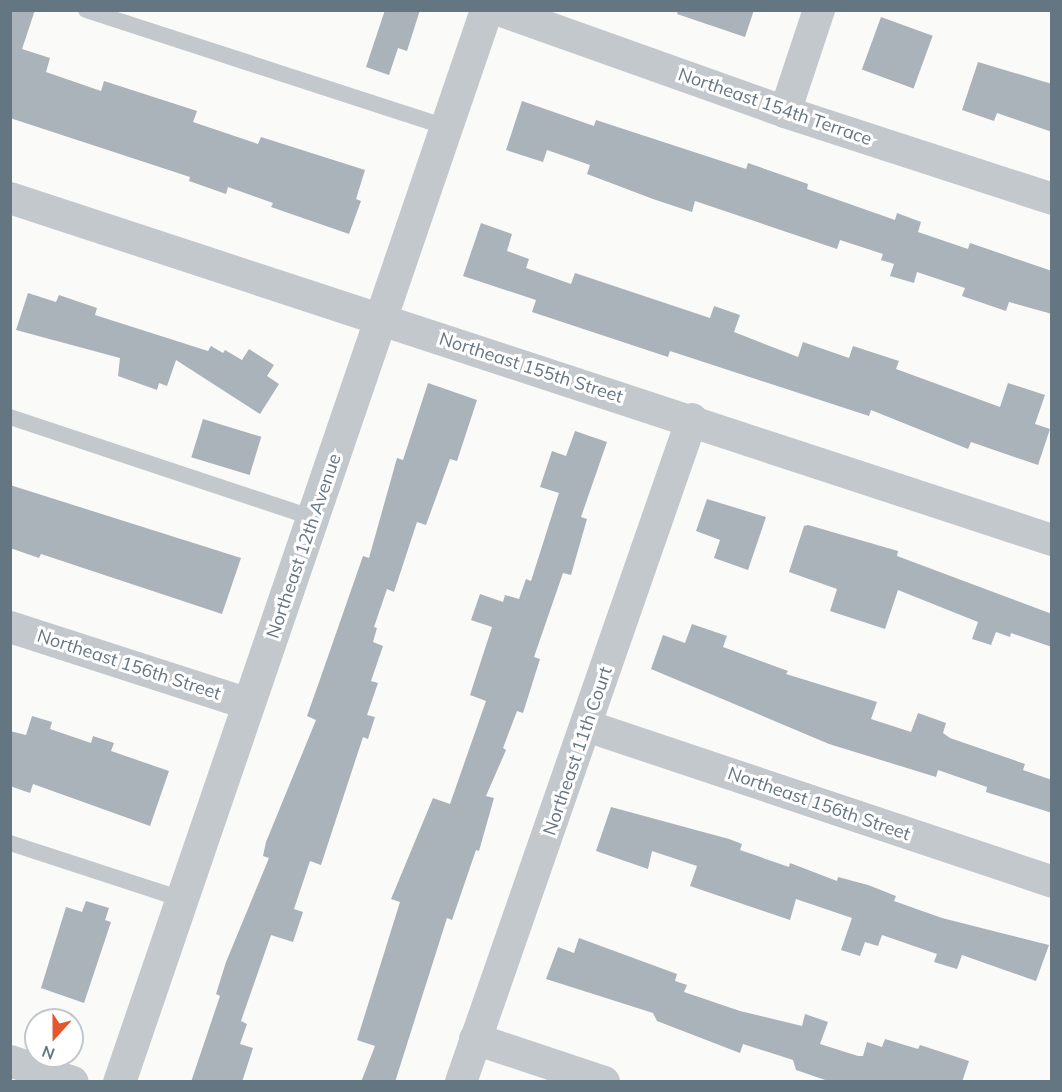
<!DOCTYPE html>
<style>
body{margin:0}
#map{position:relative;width:1062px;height:1092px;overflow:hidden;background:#fafaf8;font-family:Mulish,sans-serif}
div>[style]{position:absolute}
.building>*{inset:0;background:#aab3b9;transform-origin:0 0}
.service>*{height:16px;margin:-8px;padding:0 8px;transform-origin:8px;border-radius:8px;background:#c3c8cc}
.minor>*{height:32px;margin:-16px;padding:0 16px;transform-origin:16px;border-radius:16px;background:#c3c8cc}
.tertiary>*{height:33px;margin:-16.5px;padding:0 16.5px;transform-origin:16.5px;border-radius:16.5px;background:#c3c8cc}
span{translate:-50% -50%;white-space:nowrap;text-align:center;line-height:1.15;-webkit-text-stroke:6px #fff;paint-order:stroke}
.street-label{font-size:18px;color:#657683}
.frame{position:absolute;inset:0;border:12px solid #657683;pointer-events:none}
.north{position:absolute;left:24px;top:1008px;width:60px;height:60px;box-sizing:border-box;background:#fff;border:2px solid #c1c8cd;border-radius:50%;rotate:201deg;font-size:16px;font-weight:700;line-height:24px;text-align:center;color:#657683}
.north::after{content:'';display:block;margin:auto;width:21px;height:27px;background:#e4572e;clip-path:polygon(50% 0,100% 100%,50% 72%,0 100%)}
</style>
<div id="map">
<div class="building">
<div style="clip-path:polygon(10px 10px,35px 10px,22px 49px,50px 58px,46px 72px,101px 91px,104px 81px,197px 111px,193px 122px,258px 144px,261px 137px,365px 170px,356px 199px,361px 201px,349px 234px,271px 207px,273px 203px,228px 187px,226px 194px,189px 181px,190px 177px,10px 118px)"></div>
<div style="clip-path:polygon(385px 10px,420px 10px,407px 51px,398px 48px,389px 75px,366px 67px)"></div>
<div style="clip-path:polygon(678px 10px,754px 10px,745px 37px,677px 14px)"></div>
<div style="left:881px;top:17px;width:55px;height:56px;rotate:20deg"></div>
<div style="clip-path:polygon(978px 62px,1052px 84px,1052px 132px,997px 113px,994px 121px,962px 110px)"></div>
<div style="clip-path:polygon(522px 101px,594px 126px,596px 120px,746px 169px,748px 163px,808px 184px,807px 189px,895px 220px,897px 213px,921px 222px,918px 232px,968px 249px,970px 243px,1052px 271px,1052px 314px,1009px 302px,1006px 311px,962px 296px,965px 288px,917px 272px,914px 283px,890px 276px,894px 264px,881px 260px,883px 254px,840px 240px,837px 249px,695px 201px,692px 212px,653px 199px,587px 174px,590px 165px,547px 150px,543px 162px,506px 150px)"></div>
<div style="clip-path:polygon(481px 223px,512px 234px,507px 251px,529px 259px,526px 268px,571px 284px,575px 273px,710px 318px,714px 306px,740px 315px,734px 332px,798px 357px,803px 342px,849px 358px,853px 346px,899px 361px,896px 369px,1000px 407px,1008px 383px,1045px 395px,1035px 424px,1050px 429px,1038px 465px,971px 442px,968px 449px,871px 410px,869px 416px,670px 351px,668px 357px,532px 312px,536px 300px,463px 276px)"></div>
<div style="clip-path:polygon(28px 293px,56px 302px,59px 295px,97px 308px,95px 315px,208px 351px,211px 346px,223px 353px,225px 350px,242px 360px,249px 349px,274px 365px,267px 376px,279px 384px,260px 414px,176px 360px,167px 386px,159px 383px,157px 390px,118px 376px,120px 358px,16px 330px)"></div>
<div style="clip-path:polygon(428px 383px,477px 400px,457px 461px,450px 459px,426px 525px,417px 522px,394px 592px,387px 589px,374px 627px,377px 628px,373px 642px,383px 646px,371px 681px,378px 683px,367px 715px,375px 717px,368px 739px,363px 737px,321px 865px,310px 861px,294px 909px,303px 912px,293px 942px,271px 935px,241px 1021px,247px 1024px,240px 1044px,253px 1048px,242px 1082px,191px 1082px,220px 996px,216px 994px,226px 962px,269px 858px,263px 856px,266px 842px,316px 720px,307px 716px,318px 685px,363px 556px,369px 558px,397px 458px,403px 460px)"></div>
<div style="left:203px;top:419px;width:61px;height:40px;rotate:17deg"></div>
<div style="clip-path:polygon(575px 431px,607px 442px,581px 517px,587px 519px,571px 575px,563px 573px,534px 657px,540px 659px,523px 713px,517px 711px,503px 748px,506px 750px,486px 796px,494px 798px,479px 851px,476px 850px,452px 920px,447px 918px,395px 1082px,361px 1082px,375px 1046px,357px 1040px,400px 902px,391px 899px,433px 798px,450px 804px,486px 701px,470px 695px,492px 627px,471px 620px,480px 594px,503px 602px,505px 595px,519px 599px,526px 579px,531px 581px,559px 493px,540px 487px,552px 451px,566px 456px)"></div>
<div style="clip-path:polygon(10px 485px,241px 558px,222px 614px,41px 554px,39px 558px,10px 548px)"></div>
<div style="clip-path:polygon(707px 499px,766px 517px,748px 570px,714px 558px,720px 540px,696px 531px)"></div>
<div style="clip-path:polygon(808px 525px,898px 551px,897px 556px,1052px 614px,1052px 647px,1011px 633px,1010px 637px,996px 632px,991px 645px,972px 639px,978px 622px,898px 590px,885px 629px,830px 611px,837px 589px,789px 572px,804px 526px)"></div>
<div style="clip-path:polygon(692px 624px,727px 636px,723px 647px,788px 671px,786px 674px,877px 702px,871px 719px,911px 732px,918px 713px,946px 723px,943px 733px,950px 738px,1025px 764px,1023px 770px,1052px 780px,1052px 813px,986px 792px,987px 787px,938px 770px,936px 777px,829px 744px,651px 669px,663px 635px,685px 643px)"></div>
<div style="clip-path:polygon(32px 716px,52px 722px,50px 729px,91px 743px,93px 736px,114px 743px,111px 751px,169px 771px,150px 826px,33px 784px,30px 793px,10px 786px,10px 731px,26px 735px)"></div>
<div style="clip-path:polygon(611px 807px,729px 839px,742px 844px,740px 850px,789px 867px,790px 863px,837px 881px,838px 877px,868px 885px,896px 896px,894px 901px,942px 918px,1049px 945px,1036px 981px,962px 955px,957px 969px,934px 962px,937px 954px,882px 935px,878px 946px,865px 942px,860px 956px,841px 950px,852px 918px,796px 899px,790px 920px,690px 886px,697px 866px,652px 851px,648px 869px,596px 851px)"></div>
<div style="clip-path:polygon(86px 901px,109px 908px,105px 920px,111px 922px,84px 1003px,41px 988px,66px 907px,82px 912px)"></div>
<div style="clip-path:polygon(579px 938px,677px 974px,675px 981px,687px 985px,684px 992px,740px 1011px,802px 1026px,805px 1014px,828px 1022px,820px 1044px,858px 1056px,863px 1056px,867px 1042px,882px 1047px,885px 1039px,918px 1049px,920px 1045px,969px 1061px,962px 1082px,831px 1082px,796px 1070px,793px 1060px,743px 1044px,740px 1053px,657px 1021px,653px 1013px,546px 979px,558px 947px,574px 953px)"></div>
</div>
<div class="service">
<div style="left:86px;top:10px;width:379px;rotate:18deg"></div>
<div style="left:10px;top:417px;width:319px;rotate:18.4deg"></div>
<div style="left:10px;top:843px;width:180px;rotate:18.1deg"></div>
</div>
<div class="minor">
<div style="left:499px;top:10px;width:304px;rotate:19.6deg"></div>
<div style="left:785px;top:112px;width:281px;rotate:18deg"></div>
<div style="left:785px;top:112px;width:108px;rotate:-71.6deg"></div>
<div style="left:10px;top:198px;width:1097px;rotate:18.17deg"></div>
<div style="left:10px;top:627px;width:250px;rotate:17.9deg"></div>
<div style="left:587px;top:726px;width:490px;rotate:18.5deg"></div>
<div style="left:475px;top:1039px;width:136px;rotate:18.4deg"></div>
<div style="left:10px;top:1061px;width:66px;rotate:18.4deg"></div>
<div style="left:461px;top:1082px;width:702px;rotate:-70.79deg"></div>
</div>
<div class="tertiary">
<div style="left:119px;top:1082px;width:1133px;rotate:-71.1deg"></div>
</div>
<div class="street-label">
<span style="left:775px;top:107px;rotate:19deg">Northeast 154th Terrace</span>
<span style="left:531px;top:368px;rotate:18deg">Northeast 155th Street</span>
<span style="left:304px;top:546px;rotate:-71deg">Northeast 12th Avenue</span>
<span style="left:129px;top:665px;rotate:18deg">Northeast 156th Street</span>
<span style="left:578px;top:751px;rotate:-71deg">Northeast 11th Court</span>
<span style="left:819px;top:804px;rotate:19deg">Northeast 156th Street</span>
</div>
<div class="frame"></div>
<div class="north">N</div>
</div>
